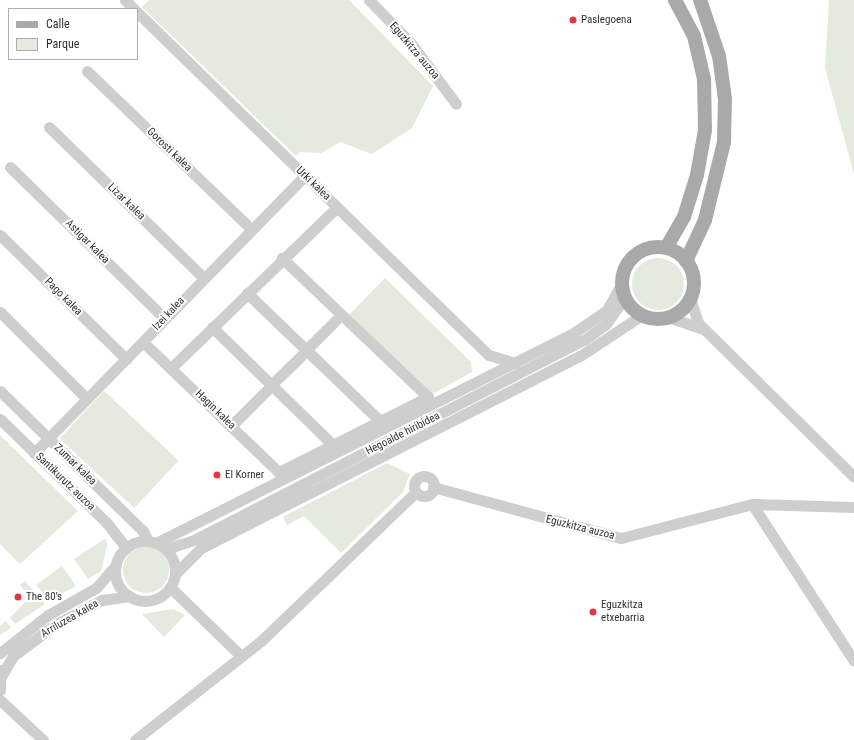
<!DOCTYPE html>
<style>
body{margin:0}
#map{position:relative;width:854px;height:740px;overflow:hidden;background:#fff;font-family:"Roboto Condensed",sans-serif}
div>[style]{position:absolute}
.green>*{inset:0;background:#e4eadd;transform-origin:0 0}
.round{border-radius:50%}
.minor>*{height:11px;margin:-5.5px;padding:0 5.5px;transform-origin:5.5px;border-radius:5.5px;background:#cecece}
.minor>.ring{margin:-5.5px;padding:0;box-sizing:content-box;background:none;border:11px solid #cecece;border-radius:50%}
.major>*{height:14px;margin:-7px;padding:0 7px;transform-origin:7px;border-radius:7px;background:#a9a9a9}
.major>.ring{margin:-7px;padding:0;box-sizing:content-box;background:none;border:14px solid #a9a9a9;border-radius:50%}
.dots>*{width:11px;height:11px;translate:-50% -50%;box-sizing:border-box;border:2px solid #fff;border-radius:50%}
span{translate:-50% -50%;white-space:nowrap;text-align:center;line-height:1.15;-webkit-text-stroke:4px #fff;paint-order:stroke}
.poi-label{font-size:11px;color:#313131}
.left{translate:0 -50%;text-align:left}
.street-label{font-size:11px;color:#313131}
.legend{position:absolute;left:8px;top:8px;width:130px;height:52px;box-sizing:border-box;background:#fff;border:1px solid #adadad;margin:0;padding:5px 7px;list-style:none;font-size:12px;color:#313131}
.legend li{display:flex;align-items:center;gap:8px;height:20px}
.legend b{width:20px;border:1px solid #adadad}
</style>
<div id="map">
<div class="green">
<div style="clip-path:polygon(149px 0,349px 0,433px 86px,412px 128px,372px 154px,340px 142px,321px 153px,300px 152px,296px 156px,142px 7px)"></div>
<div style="clip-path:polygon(829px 0,854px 0,854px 174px,825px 68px)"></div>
<div class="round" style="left:632px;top:258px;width:52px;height:52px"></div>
<div style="clip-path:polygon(385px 278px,471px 362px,472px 372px,432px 394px,348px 316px)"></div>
<div style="left:104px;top:391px;width:102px;height:65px;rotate:43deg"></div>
<div style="clip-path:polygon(0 435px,78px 511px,20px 564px,0 544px)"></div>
<div style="clip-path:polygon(387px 463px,410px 474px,403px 492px,341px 553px,304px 516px,287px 525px,283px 517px)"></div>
<div style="clip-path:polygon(106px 538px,107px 546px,101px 571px,88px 579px,74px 559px)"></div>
<div class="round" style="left:123px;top:547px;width:46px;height:46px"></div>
<div style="clip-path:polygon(62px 566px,76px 586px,50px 600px,36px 585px)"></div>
<div style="clip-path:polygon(25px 581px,45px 604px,15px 624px,10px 618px,30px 597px,20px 585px)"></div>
<div style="clip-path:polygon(173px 609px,185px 615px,164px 637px,142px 614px)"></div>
<div style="clip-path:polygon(6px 621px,11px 628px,0 635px,0 626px)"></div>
</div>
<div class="minor">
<div style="left:125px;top:0;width:13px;rotate:45deg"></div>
<div style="left:369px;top:0;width:59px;rotate:45.7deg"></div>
<div style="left:410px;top:42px;width:77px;rotate:53.4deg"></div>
<div style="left:137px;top:12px;width:491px;rotate:44.3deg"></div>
<div style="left:489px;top:355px;width:27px;rotate:17deg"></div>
<div style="left:87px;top:71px;width:228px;rotate:43.9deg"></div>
<div style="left:49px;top:127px;width:216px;rotate:44.3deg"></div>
<div style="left:10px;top:167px;width:216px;rotate:44.4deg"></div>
<div style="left:0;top:235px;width:177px;rotate:44.5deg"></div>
<div style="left:247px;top:293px;width:185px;rotate:43.9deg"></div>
<div style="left:690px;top:298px;width:26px;rotate:72deg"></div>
<div style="left:698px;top:323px;width:219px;rotate:44.6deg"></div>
<div style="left:0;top:312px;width:123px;rotate:45deg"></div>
<div style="left:668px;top:317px;width:37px;rotate:19deg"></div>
<div style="left:212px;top:327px;width:169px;rotate:44.3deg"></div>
<div style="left:143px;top:342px;width:195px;rotate:43.8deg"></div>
<div style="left:306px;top:350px;width:42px;rotate:-45deg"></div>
<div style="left:171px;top:368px;width:231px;rotate:-44.1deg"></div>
<div style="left:271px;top:385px;width:45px;rotate:-44.1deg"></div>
<div style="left:0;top:391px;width:200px;rotate:44.4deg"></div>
<div style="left:143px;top:531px;width:11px;rotate:63deg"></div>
<div style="left:0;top:419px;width:148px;rotate:44.2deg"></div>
<div style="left:106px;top:522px;width:33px;rotate:52deg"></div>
<div style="left:231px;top:426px;width:51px;rotate:-45deg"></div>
<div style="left:34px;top:453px;width:388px;rotate:-45.7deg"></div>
<div style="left:279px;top:472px;width:167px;rotate:-26.7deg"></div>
<div style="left:428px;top:397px;width:202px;rotate:-136.4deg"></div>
<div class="ring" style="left:414px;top:476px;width:9px;height:9px"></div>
<div style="left:433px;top:487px;width:195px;rotate:15.2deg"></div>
<div style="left:621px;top:538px;width:135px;rotate:-14.5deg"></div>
<div style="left:752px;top:504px;width:102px;rotate:1.7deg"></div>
<div style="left:752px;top:504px;width:187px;rotate:57deg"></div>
<div class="ring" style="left:115px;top:541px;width:49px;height:49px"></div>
<div style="left:156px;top:543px;width:466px;rotate:-26.7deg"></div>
<div style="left:572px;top:334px;width:42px;rotate:-34.4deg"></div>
<div style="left:607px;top:310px;width:31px;rotate:-61deg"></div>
<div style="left:166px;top:549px;width:32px;rotate:-18deg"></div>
<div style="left:196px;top:539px;width:436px;rotate:-27.2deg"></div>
<div style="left:584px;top:340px;width:27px;rotate:-36deg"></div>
<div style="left:606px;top:324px;width:33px;rotate:-55deg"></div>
<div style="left:175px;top:574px;width:37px;rotate:-45deg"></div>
<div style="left:201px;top:548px;width:425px;rotate:-26.9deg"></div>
<div style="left:580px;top:356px;width:74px;rotate:-33.5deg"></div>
<div style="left:170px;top:587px;width:99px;rotate:44.2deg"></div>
<div style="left:0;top:653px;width:61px;rotate:-38.4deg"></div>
<div style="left:48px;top:615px;width:55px;rotate:-29.4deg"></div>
<div style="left:96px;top:588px;width:30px;rotate:-49deg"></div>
<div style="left:0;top:670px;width:20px;rotate:90deg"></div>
<div style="left:2px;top:675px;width:22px;rotate:-60deg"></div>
<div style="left:13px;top:656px;width:54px;rotate:-36.7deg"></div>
<div style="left:56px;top:624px;width:52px;rotate:-27.6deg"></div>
<div style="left:102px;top:600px;width:28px;rotate:-8deg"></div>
<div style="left:0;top:700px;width:59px;rotate:42.9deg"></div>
<div style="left:135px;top:740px;width:160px;rotate:-38.2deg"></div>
<div style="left:261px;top:641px;width:215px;rotate:-43.9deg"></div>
</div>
<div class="major">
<div class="ring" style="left:622px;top:247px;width:58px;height:58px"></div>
<div style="left:666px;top:248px;width:36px;rotate:-60deg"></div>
<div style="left:684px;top:217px;width:44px;rotate:-72.8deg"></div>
<div style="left:697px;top:175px;width:46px;rotate:-79.9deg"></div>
<div style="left:705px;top:130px;width:51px;rotate:-91.1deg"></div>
<div style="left:704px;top:79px;width:44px;rotate:-103.1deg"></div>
<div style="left:694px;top:36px;width:41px;rotate:-117.8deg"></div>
<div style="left:686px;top:261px;width:45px;rotate:-65.1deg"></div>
<div style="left:705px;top:220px;width:80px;rotate:-76.3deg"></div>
<div style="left:724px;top:142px;width:43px;rotate:-88.7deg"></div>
<div style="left:725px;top:99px;width:43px;rotate:-97.9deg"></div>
<div style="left:719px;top:56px;width:59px;rotate:-108.7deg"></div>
</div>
<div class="dots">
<div style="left:573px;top:20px;background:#e3383f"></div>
<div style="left:217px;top:475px;background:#e3383f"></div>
<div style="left:18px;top:597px;background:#e3383f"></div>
<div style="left:593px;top:612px;background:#e3383f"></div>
</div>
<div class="poi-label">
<span class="left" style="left:581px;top:20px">Paslegoena</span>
<span class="left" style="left:225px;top:475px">El Korner</span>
<span class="left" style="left:26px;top:597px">The 80's</span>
<span class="left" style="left:601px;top:612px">Eguzkitza<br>etxebarria</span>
</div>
<div class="street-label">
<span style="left:414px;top:51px;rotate:50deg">Eguzkitza auzoa</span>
<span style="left:169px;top:150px;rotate:44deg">Gorosti kalea</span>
<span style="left:313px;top:184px;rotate:44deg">Urki kalea</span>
<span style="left:126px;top:202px;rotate:44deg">Lizar kalea</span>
<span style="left:87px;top:242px;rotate:45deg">Astigar kalea</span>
<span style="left:63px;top:297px;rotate:45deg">Pago kalea</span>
<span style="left:169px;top:314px;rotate:-47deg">Izei kalea</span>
<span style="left:215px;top:410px;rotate:44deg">Hagin kalea</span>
<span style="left:403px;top:434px;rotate:-27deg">Hegoalde hiribidea</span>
<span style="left:75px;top:465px;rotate:44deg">Zumar kalea</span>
<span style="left:65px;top:482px;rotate:44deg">Santikurutz auzoa</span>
<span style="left:580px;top:528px;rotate:14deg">Eguzkitza auzoa</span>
<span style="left:70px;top:619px;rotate:-30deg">Arriluzea kalea</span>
</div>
<ul class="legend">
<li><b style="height:5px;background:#a9a9a9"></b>Calle</li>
<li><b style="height:11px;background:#e4eadd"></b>Parque</li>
</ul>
</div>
